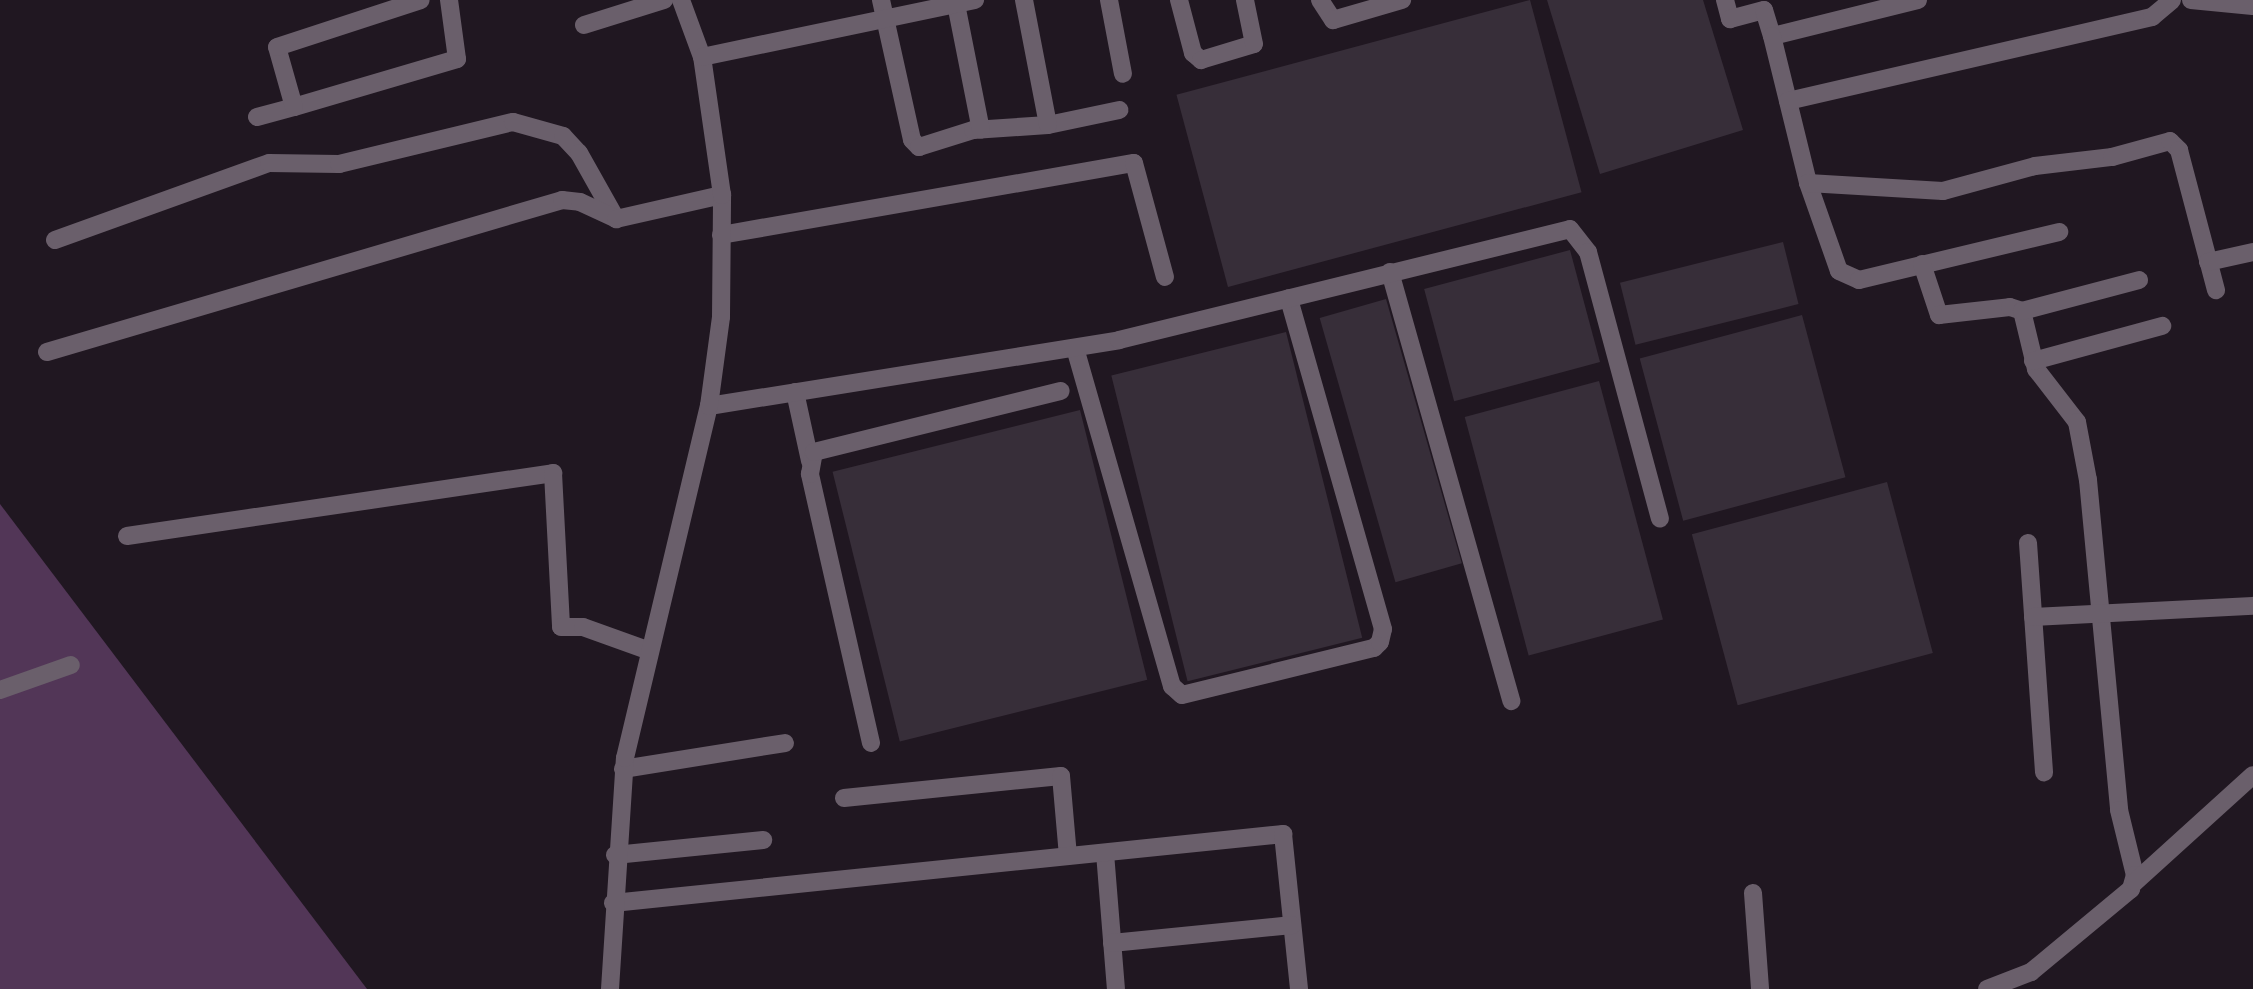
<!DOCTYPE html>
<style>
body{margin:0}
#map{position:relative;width:2253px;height:989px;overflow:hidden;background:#201721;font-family:Raleway,sans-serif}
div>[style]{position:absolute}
.green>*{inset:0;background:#523657}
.building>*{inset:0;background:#372e39;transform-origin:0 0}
.minor>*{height:18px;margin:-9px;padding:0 9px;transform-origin:9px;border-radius:9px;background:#6a5f6b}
span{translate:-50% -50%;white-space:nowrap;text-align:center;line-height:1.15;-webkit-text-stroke:6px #160f18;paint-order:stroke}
</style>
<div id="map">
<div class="green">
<div style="clip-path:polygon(0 504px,367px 989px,0 989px)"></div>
</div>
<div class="building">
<div style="left:1530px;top:0;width:199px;height:366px;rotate:75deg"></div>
<div style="clip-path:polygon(1547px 0,1703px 0,1743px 130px,1600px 174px)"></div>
<div style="left:1783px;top:242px;width:64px;height:168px;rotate:76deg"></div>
<div style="left:1570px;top:250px;width:116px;height:151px;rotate:75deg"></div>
<div style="left:1386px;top:299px;width:275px;height:69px;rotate:74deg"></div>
<div style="left:1802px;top:315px;width:168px;height:168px;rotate:75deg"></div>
<div style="left:1286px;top:332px;width:315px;height:180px;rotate:76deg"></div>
<div style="left:1599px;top:381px;width:247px;height:139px;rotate:75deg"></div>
<div style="left:1080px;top:410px;width:278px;height:255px;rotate:76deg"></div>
<div style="left:1887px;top:482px;width:177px;height:202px;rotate:75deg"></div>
</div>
<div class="minor">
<div style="left:681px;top:0;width:61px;rotate:69.8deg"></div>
<div style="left:881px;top:0;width:143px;rotate:77.5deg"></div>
<div style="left:912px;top:140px;width:10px;rotate:45deg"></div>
<div style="left:919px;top:147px;width:57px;rotate:-17.5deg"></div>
<div style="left:973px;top:130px;width:75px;rotate:-3.8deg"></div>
<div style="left:1048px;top:125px;width:73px;rotate:-11.9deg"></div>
<div style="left:1024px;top:0;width:127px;rotate:79.1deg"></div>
<div style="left:1109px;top:0;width:75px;rotate:79.3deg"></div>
<div style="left:1179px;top:0;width:55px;rotate:75.2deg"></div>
<div style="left:1193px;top:53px;width:11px;rotate:41deg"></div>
<div style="left:1201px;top:60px;width:55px;rotate:-16.8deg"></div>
<div style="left:1254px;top:44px;width:45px;rotate:-101.6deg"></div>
<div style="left:1320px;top:0;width:24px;rotate:57deg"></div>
<div style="left:1333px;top:20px;width:72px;rotate:-16.2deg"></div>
<div style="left:1725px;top:0;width:20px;rotate:75deg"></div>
<div style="left:1730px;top:19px;width:35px;rotate:-15deg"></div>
<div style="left:1764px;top:10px;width:27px;rotate:73deg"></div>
<div style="left:1918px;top:0;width:150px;rotate:166.1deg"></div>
<div style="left:1772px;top:36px;width:151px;rotate:76.2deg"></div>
<div style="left:1808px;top:183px;width:93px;rotate:70.6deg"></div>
<div style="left:1839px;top:271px;width:22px;rotate:24deg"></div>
<div style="left:1859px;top:280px;width:206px;rotate:-13.5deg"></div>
<div style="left:2191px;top:0;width:62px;rotate:5.5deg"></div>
<div style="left:956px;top:4px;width:128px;rotate:78.8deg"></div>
<div style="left:584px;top:25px;width:84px;rotate:-17.4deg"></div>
<div style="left:1788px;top:101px;width:374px;rotate:-13deg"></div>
<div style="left:2152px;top:17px;width:26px;rotate:-40deg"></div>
<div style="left:294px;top:107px;width:170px;rotate:-16.4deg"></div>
<div style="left:457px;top:59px;width:60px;rotate:-97.7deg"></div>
<div style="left:257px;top:117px;width:38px;rotate:-15deg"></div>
<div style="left:294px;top:107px;width:62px;rotate:-105.8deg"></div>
<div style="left:277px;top:47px;width:151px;rotate:-18.1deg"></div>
<div style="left:1808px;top:183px;width:135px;rotate:3.4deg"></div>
<div style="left:1943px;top:191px;width:95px;rotate:-15.2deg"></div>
<div style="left:2035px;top:166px;width:78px;rotate:-6.7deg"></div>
<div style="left:2112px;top:157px;width:60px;rotate:-15.4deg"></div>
<div style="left:2170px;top:141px;width:13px;rotate:45deg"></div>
<div style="left:2179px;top:150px;width:145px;rotate:75.2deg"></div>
<div style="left:721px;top:235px;width:419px;rotate:-9.9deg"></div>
<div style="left:1134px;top:163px;width:118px;rotate:74.8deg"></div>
<div style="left:55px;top:240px;width:227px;rotate:-19.8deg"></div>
<div style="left:269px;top:163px;width:70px;rotate:0.8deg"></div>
<div style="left:339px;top:164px;width:179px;rotate:-13.6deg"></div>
<div style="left:513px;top:122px;width:52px;rotate:15.6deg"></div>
<div style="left:563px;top:136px;width:23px;rotate:47deg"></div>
<div style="left:579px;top:153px;width:76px;rotate:60.7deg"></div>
<div style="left:2208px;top:262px;width:46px;rotate:-12.5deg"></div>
<div style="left:1922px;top:264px;width:54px;rotate:71.6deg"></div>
<div style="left:1939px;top:315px;width:71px;rotate:-6.4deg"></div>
<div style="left:2010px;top:307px;width:13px;rotate:18deg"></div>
<div style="left:2022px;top:311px;width:60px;rotate:76.4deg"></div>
<div style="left:2036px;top:369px;width:67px;rotate:52.3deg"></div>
<div style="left:2077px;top:422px;width:59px;rotate:79.3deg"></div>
<div style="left:2088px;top:480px;width:331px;rotate:84.6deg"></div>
<div style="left:2119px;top:810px;width:67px;rotate:76.2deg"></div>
<div style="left:2135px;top:875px;width:15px;rotate:106deg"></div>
<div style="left:2131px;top:889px;width:130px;rotate:140.3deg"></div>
<div style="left:2031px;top:972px;width:47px;rotate:158.9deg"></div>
<div style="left:1390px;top:272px;width:446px;rotate:74.2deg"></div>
<div style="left:2022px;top:311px;width:121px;rotate:-14.8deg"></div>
<div style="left:1075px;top:348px;width:352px;rotate:74deg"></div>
<div style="left:1172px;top:686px;width:13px;rotate:42deg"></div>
<div style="left:1182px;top:695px;width:198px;rotate:-13.8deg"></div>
<div style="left:1374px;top:648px;width:8px;rotate:-45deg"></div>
<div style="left:1380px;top:642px;width:13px;rotate:-77deg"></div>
<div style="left:1383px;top:629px;width:344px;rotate:-105.9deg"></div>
<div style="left:47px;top:352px;width:537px;rotate:-16.44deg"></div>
<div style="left:562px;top:200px;width:18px;rotate:6deg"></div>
<div style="left:580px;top:202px;width:40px;rotate:25deg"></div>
<div style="left:616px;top:219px;width:109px;rotate:-12.8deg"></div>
<div style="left:2033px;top:361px;width:134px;rotate:-15.2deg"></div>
<div style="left:795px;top:392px;width:71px;rotate:77.7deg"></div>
<div style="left:709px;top:406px;width:415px;rotate:-9.1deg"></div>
<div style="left:1119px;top:340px;width:464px;rotate:-13.8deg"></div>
<div style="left:1570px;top:229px;width:29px;rotate:52deg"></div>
<div style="left:1588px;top:252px;width:276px;rotate:74.9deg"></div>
<div style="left:127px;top:536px;width:431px;rotate:-8.4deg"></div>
<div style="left:553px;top:473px;width:154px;rotate:87deg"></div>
<div style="left:561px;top:627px;width:22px"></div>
<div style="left:583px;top:627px;width:71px;rotate:19.7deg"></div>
<div style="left:2028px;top:543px;width:230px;rotate:86deg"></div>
<div style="left:2033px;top:617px;width:220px;rotate:-2.9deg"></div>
<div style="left:0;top:690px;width:75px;rotate:-19.4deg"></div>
<div style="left:871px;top:743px;width:276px;rotate:-102.8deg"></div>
<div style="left:810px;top:474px;width:22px;rotate:-80deg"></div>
<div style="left:814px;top:452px;width:254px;rotate:-13.9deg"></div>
<div style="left:623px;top:769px;width:164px;rotate:-9.1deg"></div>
<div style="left:844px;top:798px;width:218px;rotate:-5.8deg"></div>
<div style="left:1061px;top:776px;width:80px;rotate:85deg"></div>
<div style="left:1105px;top:853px;width:136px;rotate:85.4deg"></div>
<div style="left:615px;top:855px;width:149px;rotate:-5.8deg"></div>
<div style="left:2135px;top:882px;width:159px;rotate:-42.2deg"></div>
<div style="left:1753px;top:893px;width:96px;rotate:85.8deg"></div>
<div style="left:613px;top:903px;width:674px;rotate:-5.88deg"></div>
<div style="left:1283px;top:834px;width:156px;rotate:84.1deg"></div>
<div style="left:1112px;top:943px;width:181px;rotate:-5.7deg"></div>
<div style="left:610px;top:989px;width:231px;rotate:-86.3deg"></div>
<div style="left:625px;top:758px;width:362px;rotate:-76.6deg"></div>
<div style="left:709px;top:406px;width:90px;rotate:-82.3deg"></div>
<div style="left:721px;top:317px;width:122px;rotate:-89.5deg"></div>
<div style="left:722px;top:195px;width:139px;rotate:-98.2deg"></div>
<div style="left:702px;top:57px;width:279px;rotate:-11.8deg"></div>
</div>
</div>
